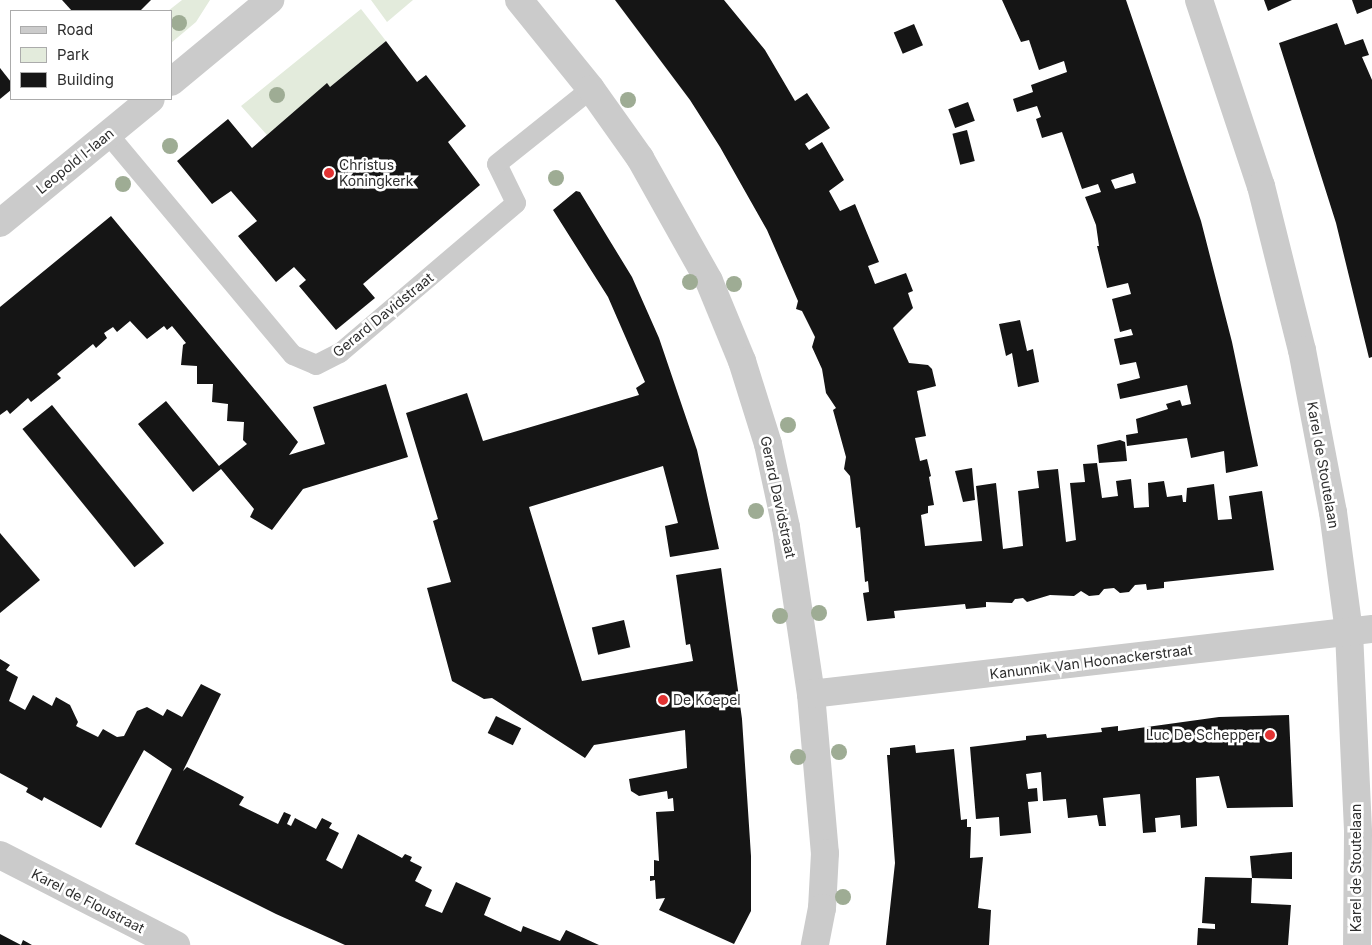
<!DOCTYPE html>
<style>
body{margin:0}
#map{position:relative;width:1372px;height:945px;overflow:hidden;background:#fff;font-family:Inter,sans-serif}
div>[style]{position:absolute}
.green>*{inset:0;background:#e3ebdc}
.building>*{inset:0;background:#151515;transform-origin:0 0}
.service>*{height:20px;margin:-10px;padding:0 10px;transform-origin:10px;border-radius:10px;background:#cbcbcb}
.minor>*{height:28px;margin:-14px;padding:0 14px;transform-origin:14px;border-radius:14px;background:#cbcbcb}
.tertiary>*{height:28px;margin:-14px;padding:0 14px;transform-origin:14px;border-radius:14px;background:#cbcbcb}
.trees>*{width:16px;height:16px;margin:-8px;border-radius:50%;background:#9eac94}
.dots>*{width:14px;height:14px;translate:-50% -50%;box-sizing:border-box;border:2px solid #fff;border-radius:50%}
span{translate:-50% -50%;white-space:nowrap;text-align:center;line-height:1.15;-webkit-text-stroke:5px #fff;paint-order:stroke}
.street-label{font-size:14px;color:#2e2e2e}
.poi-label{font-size:14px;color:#2e2e2e}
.left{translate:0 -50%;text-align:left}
.right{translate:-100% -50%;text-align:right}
.legend{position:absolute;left:10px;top:10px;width:162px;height:90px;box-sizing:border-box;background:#fff;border:1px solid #ababab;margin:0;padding:6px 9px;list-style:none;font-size:15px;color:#2e2e2e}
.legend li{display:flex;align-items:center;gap:10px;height:25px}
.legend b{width:25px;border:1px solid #ababab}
</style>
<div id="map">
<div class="green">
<div style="clip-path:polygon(182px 0,210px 0,196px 22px,171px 43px,171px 11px,168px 11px)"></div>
<div style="clip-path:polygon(371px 0,413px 0,387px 22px)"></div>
<div style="clip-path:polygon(361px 9px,386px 41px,330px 87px,327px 84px,267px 135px,241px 106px)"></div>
</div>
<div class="building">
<div style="clip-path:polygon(62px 0,151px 0,140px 11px,72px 11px)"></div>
<div style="clip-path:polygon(615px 0,724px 0,765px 50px,795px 101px,807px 93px,830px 128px,805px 144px,809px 150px,822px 142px,844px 180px,829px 191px,840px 211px,855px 204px,879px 262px,868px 266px,875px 284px,906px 273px,913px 291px,908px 293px,913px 308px,893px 328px,909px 363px,928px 365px,932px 369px,936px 386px,917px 391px,926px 436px,915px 438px,920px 461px,927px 459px,931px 476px,929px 477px,934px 505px,928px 506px,928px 513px,921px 515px,925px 546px,982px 541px,976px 486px,996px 483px,1003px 549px,1023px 546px,1018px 491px,1039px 488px,1037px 471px,1058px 469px,1066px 542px,1076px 540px,1070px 483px,1085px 482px,1083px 464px,1097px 463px,1102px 498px,1118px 496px,1116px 481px,1131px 479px,1134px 508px,1149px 507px,1148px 483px,1164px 481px,1167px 497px,1182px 495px,1183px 502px,1186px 502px,1187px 488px,1214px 484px,1218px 520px,1232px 519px,1229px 496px,1262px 491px,1274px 570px,1164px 582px,1164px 588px,1147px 590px,1146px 584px,1135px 585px,1129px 592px,1120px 593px,1114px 588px,1104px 589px,1099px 595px,1089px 596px,1081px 591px,1074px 596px,1050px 595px,1027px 602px,1023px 598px,1015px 599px,1012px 603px,986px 602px,986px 607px,966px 609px,965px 604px,894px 611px,895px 618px,867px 621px,863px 593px,869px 592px,868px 581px,865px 582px,860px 527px,856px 528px,850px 476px,844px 469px,846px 457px,833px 410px,836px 408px,826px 393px,822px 369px,812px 347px,815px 337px,802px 311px,796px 309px,798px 301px,767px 230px,720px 147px,690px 100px)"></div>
<div style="clip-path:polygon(evenodd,1002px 0,1126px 0,1201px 221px,1232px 342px,1258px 466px,1226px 473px,1224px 451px,1191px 458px,1187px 438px,1127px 446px,1126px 435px,1138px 433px,1136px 419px,1168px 409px,1166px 404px,1180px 400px,1182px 406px,1191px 404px,1187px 385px,1120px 399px,1117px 384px,1140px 378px,1136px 362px,1120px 365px,1114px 339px,1133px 335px,1131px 329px,1120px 332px,1112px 299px,1131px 294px,1128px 283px,1107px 288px,1097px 246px,1099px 246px,1096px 225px,1085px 197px,1101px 192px,1098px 184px,1082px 189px,1062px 132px,1042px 138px,1036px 119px,1041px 117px,1037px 106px,1017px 112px,1013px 99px,1033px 92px,1031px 85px,1067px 72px,1064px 61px,1039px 70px,1029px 40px,1021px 42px,1002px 0,1133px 173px,1136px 183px,1115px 189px,1111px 180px,1133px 173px)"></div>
<div style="clip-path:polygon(1264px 0,1292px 0,1268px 11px)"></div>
<div style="clip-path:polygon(1352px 0,1372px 0,1372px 8px,1357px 14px)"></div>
<div style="clip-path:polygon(1337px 23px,1345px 45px,1363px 39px,1369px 55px,1362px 57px,1372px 80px,1372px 357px,1369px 358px,1336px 223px,1279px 43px)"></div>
<div style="left:914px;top:24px;width:23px;height:22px;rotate:67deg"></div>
<div style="clip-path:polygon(386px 41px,417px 82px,426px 75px,466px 126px,448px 142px,480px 185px,363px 284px,375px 298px,336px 330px,299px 286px,306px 280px,294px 267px,276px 282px,238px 236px,257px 221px,231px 191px,212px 204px,177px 161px,228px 119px,252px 148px,327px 83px,330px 87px)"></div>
<div style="clip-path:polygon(0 68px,11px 82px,11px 90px,0 99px)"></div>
<div style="left:968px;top:102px;width:20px;height:21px;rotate:70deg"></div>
<div style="left:967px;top:130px;width:32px;height:15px;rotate:76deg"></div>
<div style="clip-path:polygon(576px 191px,580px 192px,632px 277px,659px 338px,697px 450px,719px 549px,670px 557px,665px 526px,678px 523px,663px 466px,529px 507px,582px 681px,693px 661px,690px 644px,686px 645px,676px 575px,721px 568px,742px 719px,751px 856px,751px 911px,734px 944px,659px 910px,665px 898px,656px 899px,655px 880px,650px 881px,650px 876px,654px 876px,654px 860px,659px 861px,656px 812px,674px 811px,673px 798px,668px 799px,667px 791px,639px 796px,631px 791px,629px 779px,687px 768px,685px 730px,594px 745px,585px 758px,492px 698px,484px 699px,452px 681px,427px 588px,451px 582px,433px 521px,438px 519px,406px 413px,467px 393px,483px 441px,639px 395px,636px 388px,645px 382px,608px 297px,553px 210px)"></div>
<div style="clip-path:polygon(111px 216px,298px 442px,289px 455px,325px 444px,313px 407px,386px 384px,408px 457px,303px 489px,272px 530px,250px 517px,254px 509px,221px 469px,193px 492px,138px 424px,166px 401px,219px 466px,247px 444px,243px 440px,244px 422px,227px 421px,228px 404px,212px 402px,213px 384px,197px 384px,197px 366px,181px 365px,183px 345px,186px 343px,172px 326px,167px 330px,164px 326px,147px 339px,130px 321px,117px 332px,113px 327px,104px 333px,107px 338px,96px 348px,93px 344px,57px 374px,61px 378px,31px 402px,28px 398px,10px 414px,7px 410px,0 415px,0 307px)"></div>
<div style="clip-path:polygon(1020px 320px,1027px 351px,1033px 349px,1039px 382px,1018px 387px,1012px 353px,1006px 356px,999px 324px)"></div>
<div style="left:52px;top:405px;width:178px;height:38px;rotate:51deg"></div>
<div style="clip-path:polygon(1120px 440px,1125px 442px,1127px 461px,1099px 463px,1097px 445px)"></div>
<div style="clip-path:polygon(972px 468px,975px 500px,963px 502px,955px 471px)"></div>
<div style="clip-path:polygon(0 533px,40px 580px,0 613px)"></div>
<div style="left:624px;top:620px;width:28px;height:33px;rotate:77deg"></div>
<div style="clip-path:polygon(0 659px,10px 665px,6px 670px,18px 677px,9px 701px,25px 710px,33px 695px,52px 706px,56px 697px,70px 705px,78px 722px,76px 726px,98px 737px,103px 729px,117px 737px,124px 736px,137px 711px,147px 707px,163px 716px,167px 709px,182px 717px,201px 684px,221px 694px,183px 771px,187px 767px,244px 797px,239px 805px,278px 824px,284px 812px,291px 815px,287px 824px,291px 826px,295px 818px,316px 829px,322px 818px,332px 823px,329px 828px,339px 833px,326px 860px,342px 869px,358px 834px,402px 858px,405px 854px,412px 857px,410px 861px,422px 867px,415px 881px,432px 890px,425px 906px,442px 913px,456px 882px,491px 898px,484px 915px,521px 932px,523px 926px,560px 941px,566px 930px,599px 945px,345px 945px,276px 914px,135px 844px,172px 769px,144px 750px,101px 828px,44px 797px,42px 801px,26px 792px,28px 788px,0 773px)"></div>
<div style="clip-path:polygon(1289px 715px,1293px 807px,1227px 808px,1219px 776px,1196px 778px,1197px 826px,1181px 828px,1180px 815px,1155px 818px,1156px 832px,1143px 833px,1140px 794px,1103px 798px,1106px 826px,1099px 826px,1097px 815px,1068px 818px,1066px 799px,1043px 801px,1041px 772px,1026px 774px,1028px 789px,1037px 788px,1038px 801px,1028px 802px,1031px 833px,1000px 836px,999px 817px,976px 819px,970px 747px,1026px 740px,1026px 736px,1046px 734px,1047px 738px,1102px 732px,1101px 728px,1118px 726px,1118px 731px,1219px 717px)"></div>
<div style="left:496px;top:716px;width:28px;height:19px;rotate:26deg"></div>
<div style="clip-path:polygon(915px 745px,916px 753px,954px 749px,961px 820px,967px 819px,967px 827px,971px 827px,970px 858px,983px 857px,978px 908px,991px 910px,989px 945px,886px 945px,895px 863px,887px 755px,890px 755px,890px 748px)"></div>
<div style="clip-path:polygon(1292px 852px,1292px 879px,1252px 878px,1250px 856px)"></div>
<div style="clip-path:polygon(1205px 877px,1252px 878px,1251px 903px,1291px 905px,1288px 945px,1197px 945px,1198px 928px,1215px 929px,1215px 924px,1202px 923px)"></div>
<div style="clip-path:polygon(0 934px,21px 945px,23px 940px,32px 945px,0 945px)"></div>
</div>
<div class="service">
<div style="left:108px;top:134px;width:288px;rotate:50.1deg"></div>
<div style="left:293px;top:355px;width:25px;rotate:23deg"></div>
<div style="left:316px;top:365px;width:27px;rotate:-27deg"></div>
<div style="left:340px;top:353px;width:231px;rotate:-40.4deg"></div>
<div style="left:516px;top:203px;width:43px;rotate:-116deg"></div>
<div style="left:497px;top:164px;width:120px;rotate:-38.6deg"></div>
</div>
<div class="minor">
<div style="left:519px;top:0;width:114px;rotate:51deg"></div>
<div style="left:591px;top:89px;width:85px;rotate:54.6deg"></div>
<div style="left:640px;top:158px;width:141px;rotate:60.7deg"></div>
<div style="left:709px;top:281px;width:87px;rotate:67.6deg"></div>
<div style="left:742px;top:361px;width:87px;rotate:72.6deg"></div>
<div style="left:768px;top:444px;width:85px;rotate:77.8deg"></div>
<div style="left:786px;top:527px;width:169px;rotate:81.5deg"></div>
<div style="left:811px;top:694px;width:160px;rotate:85deg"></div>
<div style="left:825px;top:853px;width:55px;rotate:93.1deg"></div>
<div style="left:822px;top:908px;width:38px;rotate:101deg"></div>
<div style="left:1199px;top:0;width:196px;rotate:71.6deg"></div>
<div style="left:1261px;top:186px;width:169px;rotate:76deg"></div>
<div style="left:1302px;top:350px;width:165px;rotate:79.2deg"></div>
<div style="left:1333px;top:512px;width:121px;rotate:82.4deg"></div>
<div style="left:1349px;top:632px;width:202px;rotate:87.4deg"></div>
<div style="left:1358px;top:834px;width:111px;rotate:90.5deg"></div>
<div style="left:811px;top:694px;width:565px;rotate:-6.61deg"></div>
<div style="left:0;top:855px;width:198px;rotate:27.1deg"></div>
</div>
<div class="tertiary">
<div style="left:171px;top:82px;width:129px;rotate:-39.6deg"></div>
<div style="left:0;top:223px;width:195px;rotate:-39.4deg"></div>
</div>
<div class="trees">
<div style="left:179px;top:23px"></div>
<div style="left:277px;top:95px"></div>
<div style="left:628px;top:100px"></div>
<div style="left:170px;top:146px"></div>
<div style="left:556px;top:178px"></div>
<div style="left:123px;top:184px"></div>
<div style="left:690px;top:282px"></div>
<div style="left:734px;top:284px"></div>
<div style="left:788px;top:425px"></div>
<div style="left:756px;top:511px"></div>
<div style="left:819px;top:613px"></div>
<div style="left:780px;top:616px"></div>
<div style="left:839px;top:752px"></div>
<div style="left:798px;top:757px"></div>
<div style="left:843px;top:897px"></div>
</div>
<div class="dots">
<div style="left:329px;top:173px;background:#e23333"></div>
<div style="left:663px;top:700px;background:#e23333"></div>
<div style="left:1270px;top:735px;background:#e23333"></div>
</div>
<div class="street-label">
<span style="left:75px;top:161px;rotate:-39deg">Leopold I-laan</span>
<span style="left:383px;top:315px;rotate:-39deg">Gerard Davidstraat</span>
<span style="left:1323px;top:465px;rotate:80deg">Karel de Stoutelaan</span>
<span style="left:778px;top:497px;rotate:78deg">Gerard Davidstraat</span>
<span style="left:1091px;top:662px;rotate:-7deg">Kanunnik Van Hoonackerstraat</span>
<span style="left:1356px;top:868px;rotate:-90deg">Karel de Stoutelaan</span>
<span style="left:88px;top:901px;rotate:27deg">Karel de Floustraat</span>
</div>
<div class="poi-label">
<span class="left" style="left:339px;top:173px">Christus<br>Koningkerk</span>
<span class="left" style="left:673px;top:700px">De Koepel</span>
<span class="right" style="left:1260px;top:735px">Luc De Schepper</span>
</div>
<ul class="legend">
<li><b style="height:6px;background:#cbcbcb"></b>Road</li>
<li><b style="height:14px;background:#e3ebdc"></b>Park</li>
<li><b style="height:14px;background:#151515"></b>Building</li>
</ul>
</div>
